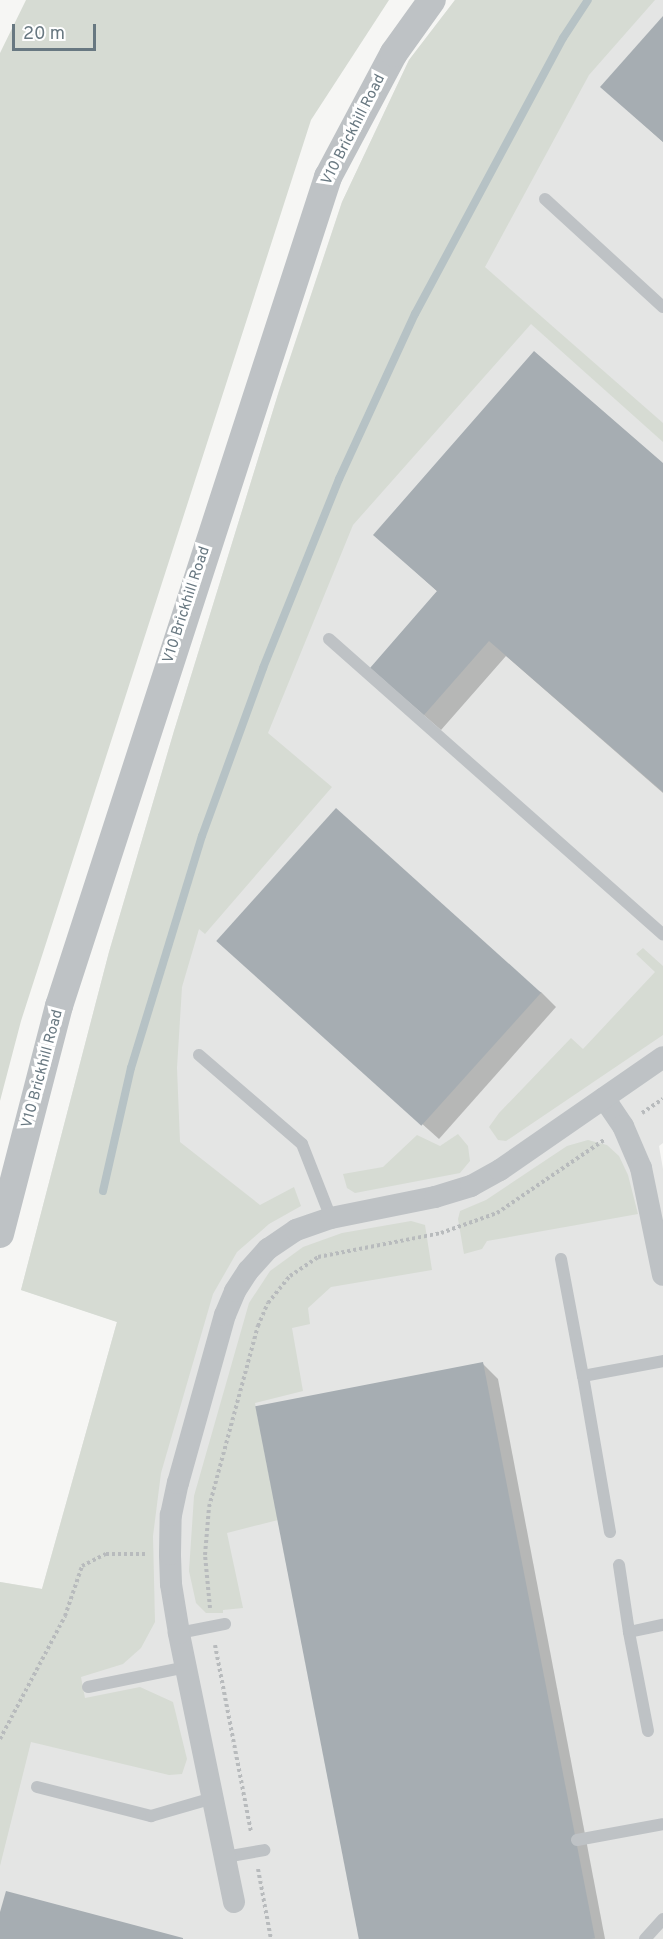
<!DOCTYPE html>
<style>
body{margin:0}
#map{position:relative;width:663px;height:1939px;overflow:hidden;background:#f6f6f4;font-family:Overpass,sans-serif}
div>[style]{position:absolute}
.built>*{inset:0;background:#e4e5e4}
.green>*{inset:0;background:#d6dbd3}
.shadow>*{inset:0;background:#0003}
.stream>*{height:8px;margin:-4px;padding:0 4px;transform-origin:4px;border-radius:4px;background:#b6c2c5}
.building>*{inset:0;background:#a6adb2;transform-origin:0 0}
.path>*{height:4px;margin-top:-2px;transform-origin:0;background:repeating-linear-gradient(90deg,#b8bbbd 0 3px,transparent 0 6px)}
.service>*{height:12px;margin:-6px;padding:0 6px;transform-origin:6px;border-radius:6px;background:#bec2c5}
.minor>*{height:22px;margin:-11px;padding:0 11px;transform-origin:11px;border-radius:11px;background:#bec2c5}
.tertiary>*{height:28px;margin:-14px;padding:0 14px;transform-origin:14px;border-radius:14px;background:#bec2c5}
span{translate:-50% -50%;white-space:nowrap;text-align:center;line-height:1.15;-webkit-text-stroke:6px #fff;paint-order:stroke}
.street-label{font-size:15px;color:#687881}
.scale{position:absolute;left:12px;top:24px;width:84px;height:27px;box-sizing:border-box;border:3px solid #687881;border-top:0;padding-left:8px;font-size:18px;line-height:21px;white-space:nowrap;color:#687881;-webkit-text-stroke:4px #fff;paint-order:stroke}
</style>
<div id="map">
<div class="built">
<div style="clip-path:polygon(455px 0,663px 0,663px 1143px,659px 1146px,663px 1169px,663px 1939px,0 1939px,0 1582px,42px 1589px,117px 1322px,21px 1290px,109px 952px,174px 731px,279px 391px,342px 202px,409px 60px)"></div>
</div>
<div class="green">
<div style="clip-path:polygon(26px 0,389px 0,311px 120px,21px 1021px,0 1101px,0 53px)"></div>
<div style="clip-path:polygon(455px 0,655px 0,589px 75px,485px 267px,663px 423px,663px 442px,531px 324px,353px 525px,268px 733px,332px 787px,205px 934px,199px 929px,182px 987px,177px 1068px,180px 1142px,260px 1205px,294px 1187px,301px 1206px,269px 1224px,237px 1252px,213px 1294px,161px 1473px,153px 1536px,155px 1622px,141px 1648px,123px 1664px,81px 1677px,85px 1698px,140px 1687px,173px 1702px,187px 1759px,182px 1774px,169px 1775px,31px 1742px,0 1866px,0 1582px,42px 1589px,117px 1322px,21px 1290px,109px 952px,174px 731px,279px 391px,342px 202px,409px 60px)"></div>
<div style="clip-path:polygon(643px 948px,663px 966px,663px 1035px,506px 1141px,498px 1140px,489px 1127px,499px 1113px,571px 1038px,583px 1049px,655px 972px,636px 954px)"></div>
<div style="clip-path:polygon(458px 1134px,468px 1146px,470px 1161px,460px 1173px,355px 1193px,347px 1188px,343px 1174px,383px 1167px,417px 1135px,440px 1146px)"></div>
<div style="clip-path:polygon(588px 1140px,607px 1145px,619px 1156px,628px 1175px,638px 1214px,487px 1241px,482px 1249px,464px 1254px,458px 1219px,460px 1211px,486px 1200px,567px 1146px)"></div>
<div style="clip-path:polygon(411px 1221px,425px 1225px,432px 1270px,331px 1287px,308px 1308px,310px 1324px,292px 1328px,303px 1391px,255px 1403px,278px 1520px,227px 1533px,243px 1608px,223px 1610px,223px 1613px,206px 1613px,196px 1603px,189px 1571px,194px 1496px,249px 1303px,270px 1271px,303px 1247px,342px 1233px)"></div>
</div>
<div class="shadow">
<div style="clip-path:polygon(663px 18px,663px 142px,602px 87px)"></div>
<div style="clip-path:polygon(663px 465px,663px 793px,506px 656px,441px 730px,387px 683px,438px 592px,375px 535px)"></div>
<div style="clip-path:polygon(219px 942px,541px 992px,556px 1007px,439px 1139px)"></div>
<div style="clip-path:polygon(482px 1363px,498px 1379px,605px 1939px,360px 1939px)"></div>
</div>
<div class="stream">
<div style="left:103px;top:1191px;width:126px;rotate:-77.2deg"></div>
<div style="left:131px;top:1068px;width:243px;rotate:-73deg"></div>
<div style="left:202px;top:836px;width:179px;rotate:-70deg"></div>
<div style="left:263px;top:668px;width:204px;rotate:-68.1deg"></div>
<div style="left:339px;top:479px;width:182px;rotate:-65.3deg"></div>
<div style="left:415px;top:314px;width:313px;rotate:-61.8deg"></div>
<div style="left:563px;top:38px;width:45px;rotate:-56.7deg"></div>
</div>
<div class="building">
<div style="clip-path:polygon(663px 16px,663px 142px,600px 87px)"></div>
<div style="clip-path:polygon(534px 351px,663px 463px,663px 792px,489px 641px,424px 715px,370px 668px,437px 591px,373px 535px)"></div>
<div style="left:336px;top:808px;width:276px;height:179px;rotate:42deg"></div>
<div style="left:483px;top:1362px;width:587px;height:232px;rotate:79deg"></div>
<div style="clip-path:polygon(6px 1891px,183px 1938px,183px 1939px,0 1939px,0 1912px)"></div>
</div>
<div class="path">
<div style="left:642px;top:1113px;width:25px;rotate:-34deg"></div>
<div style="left:210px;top:1608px;width:53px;rotate:-95.4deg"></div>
<div style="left:205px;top:1555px;width:48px;rotate:-85.2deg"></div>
<div style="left:209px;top:1507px;width:188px;rotate:-74.9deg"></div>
<div style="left:258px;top:1326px;width:25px;rotate:-67deg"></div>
<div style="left:268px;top:1303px;width:35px;rotate:-51deg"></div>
<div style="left:290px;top:1276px;width:34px;rotate:-34deg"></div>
<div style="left:318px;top:1257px;width:125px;rotate:-11deg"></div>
<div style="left:441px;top:1233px;width:59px;rotate:-19.7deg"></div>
<div style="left:497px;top:1213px;width:130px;rotate:-34.3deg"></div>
<div style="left:215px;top:1645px;width:190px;rotate:79.1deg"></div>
<div style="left:0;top:1739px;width:139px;rotate:-62.1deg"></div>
<div style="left:65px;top:1616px;width:53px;rotate:-71.2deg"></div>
<div style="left:82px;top:1566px;width:27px;rotate:-27deg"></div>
<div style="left:106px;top:1554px;width:39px"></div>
<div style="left:258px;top:1869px;width:71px;rotate:79.5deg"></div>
</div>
<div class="service">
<div style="left:545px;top:199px;width:160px;rotate:42.5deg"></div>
<div style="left:329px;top:639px;width:446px;rotate:41.5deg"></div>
<div style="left:199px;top:1055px;width:136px;rotate:40.8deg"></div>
<div style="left:302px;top:1144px;width:79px;rotate:68.6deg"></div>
<div style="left:561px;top:1259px;width:119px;rotate:79.4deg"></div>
<div style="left:610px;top:1532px;width:158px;rotate:-99.8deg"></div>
<div style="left:583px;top:1376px;width:81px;rotate:-10.6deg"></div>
<div style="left:619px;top:1565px;width:68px;rotate:81.5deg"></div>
<div style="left:179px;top:1633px;width:47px;rotate:-11.1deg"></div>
<div style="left:88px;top:1687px;width:100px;rotate:-11.5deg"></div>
<div style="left:648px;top:1731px;width:101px;rotate:-100.9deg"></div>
<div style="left:629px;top:1632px;width:35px;rotate:-12deg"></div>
<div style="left:37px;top:1787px;width:118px;rotate:14.3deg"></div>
<div style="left:151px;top:1816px;width:65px;rotate:-16.2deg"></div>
<div style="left:577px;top:1840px;width:87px;rotate:-10.5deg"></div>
<div style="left:225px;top:1857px;width:40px;rotate:-10deg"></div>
<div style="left:645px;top:1939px;width:27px;rotate:-48deg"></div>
</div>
<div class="minor">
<div style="left:604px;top:1098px;width:34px;rotate:56deg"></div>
<div style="left:623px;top:1126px;width:46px;rotate:66.8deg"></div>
<div style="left:641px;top:1168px;width:109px;rotate:78.4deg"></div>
<div style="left:234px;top:1902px;width:275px;rotate:-101.6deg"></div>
<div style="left:179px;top:1633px;width:50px;rotate:-99.3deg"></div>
<div style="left:171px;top:1584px;width:30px;rotate:-92deg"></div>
<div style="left:170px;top:1554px;width:39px;rotate:-89deg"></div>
<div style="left:171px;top:1515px;width:33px;rotate:-78deg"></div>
<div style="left:178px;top:1483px;width:174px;rotate:-74.4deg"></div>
<div style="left:225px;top:1315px;width:26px;rotate:-67deg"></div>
<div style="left:235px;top:1291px;width:24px;rotate:-57deg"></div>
<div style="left:248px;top:1271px;width:30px;rotate:-48deg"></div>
<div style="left:268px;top:1249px;width:34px;rotate:-34deg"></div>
<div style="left:296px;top:1230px;width:37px;rotate:-19deg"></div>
<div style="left:331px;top:1218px;width:106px;rotate:-11.4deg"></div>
<div style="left:435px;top:1197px;width:38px;rotate:-17deg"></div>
<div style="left:471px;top:1186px;width:33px;rotate:-29deg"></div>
<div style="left:500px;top:1170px;width:198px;rotate:-34.7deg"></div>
</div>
<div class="tertiary">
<div style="left:0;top:1234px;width:236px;rotate:-75.5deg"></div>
<div style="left:59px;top:1006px;width:872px;rotate:-72.02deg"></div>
<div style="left:328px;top:177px;width:140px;rotate:-62deg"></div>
<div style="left:394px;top:53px;width:65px;rotate:-54.4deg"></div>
</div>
<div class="street-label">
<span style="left:354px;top:130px;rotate:-63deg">V10 Brickhill Road</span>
<span style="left:187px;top:605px;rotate:-72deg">V10 Brickhill Road</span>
<span style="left:43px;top:1069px;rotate:-75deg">V10 Brickhill Road</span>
</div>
<div class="scale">20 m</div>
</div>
